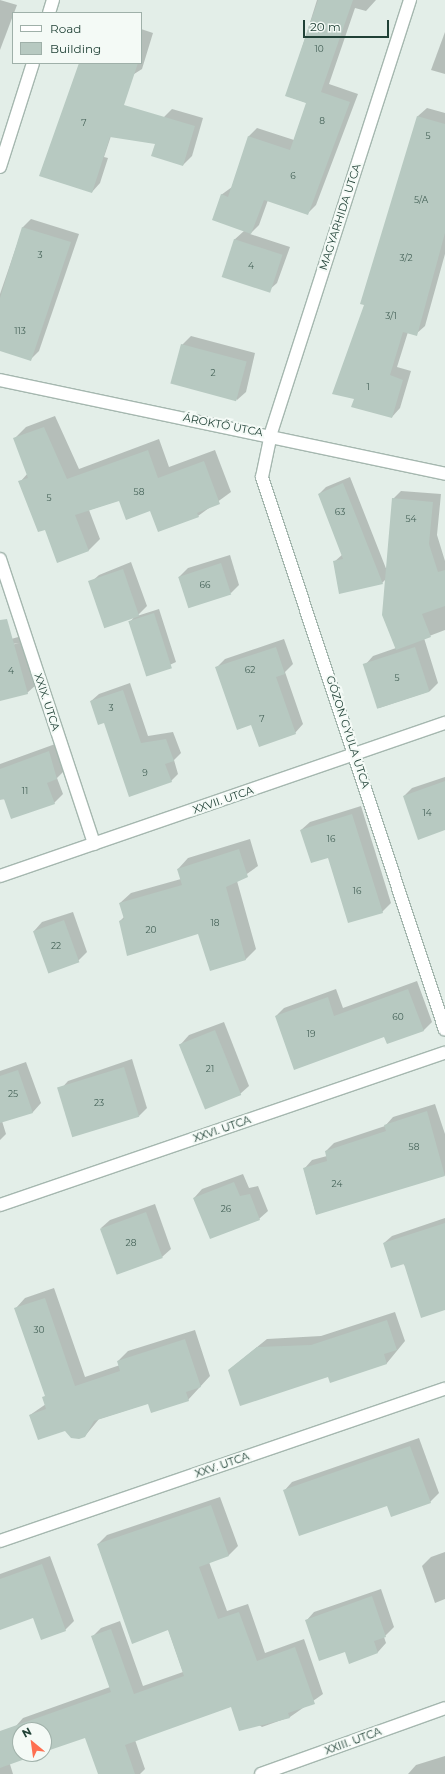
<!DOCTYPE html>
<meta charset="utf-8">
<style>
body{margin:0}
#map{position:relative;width:445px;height:1774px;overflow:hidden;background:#e3eee8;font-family:Montserrat,sans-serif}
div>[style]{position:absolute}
.shadow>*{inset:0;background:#0003}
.building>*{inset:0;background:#b7c9c1;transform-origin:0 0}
.roads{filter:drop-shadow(1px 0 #a5b7af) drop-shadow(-1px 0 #a5b7af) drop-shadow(0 1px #a5b7af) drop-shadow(0 -1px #a5b7af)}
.minor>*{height:12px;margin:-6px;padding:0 6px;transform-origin:6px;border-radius:6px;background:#fff}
span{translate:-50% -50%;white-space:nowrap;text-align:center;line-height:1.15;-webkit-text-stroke:4px #f4faf6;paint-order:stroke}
.number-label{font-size:9px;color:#466359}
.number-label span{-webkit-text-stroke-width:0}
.street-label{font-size:11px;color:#204136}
.legend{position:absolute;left:12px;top:12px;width:130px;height:52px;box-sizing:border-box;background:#f4faf6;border:1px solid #9fb0a9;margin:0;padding:5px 7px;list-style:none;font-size:12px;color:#204136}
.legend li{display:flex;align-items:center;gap:8px;height:20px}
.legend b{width:20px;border:1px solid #9fb0a9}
.north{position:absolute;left:12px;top:1722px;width:40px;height:40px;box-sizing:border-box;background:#f4faf6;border:1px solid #9fb0a9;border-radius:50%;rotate:331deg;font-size:11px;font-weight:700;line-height:16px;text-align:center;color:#204136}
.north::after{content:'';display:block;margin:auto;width:14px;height:18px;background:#fe6f51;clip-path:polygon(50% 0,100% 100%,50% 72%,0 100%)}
.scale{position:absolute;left:303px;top:20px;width:86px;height:18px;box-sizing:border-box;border:2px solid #204136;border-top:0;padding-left:5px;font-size:12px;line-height:14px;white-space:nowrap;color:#204136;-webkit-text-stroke:3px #f4faf6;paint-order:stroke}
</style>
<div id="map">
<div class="shadow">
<div style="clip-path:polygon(0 0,17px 5px,0 50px)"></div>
<div style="clip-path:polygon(317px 0,376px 0,366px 11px,355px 8px,329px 84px,358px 94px,316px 205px,307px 214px,268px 200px,259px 225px,250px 234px,290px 247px,277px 283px,268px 291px,234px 240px,244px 231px,221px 195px,232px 187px,249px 136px,257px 128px,294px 140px,307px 103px,287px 96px)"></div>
<div style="clip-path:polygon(141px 29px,153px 33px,142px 69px,131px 76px,104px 157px,108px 158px,100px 183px,92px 192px,87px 63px,141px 63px)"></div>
<div style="clip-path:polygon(445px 32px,445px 74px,431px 70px)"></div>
<div style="clip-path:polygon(427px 108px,445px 113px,445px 254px,425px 326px,416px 334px,408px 332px,397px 367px,411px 371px,400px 408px,392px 417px,355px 398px,365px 305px,418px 116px)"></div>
<div style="clip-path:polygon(172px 109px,203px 118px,192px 156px,183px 165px,164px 117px)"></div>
<div style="clip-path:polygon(31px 219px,79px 234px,39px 351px,31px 359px,0 350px,0 294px,23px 227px)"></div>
<div style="clip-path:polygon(191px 336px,255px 353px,246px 392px,237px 400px,182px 345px)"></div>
<div style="clip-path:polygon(55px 416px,79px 469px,159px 439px,169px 467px,215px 450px,231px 492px,198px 516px,151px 509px,120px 500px,89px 510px,100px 539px,89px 550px,58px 562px,45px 528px,20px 482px,28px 473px,15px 438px,26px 427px)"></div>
<div style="clip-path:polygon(350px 477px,387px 571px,393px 499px,401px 491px,441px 494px,437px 535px,445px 561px,445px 630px,424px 638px,438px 683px,430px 691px,379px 708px,365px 665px,373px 656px,396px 648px,386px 579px,382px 583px,334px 562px,343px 554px,319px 494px,326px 487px)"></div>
<div style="clip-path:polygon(230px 555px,239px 585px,231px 593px,179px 577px,188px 568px)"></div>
<div style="clip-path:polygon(131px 562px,147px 606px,137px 616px,159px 609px,176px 662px,148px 675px,130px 622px,135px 616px,90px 583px,99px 575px)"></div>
<div style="clip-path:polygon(22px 636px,36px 685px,27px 693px,0 700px,0 648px,19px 643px,0 646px,0 642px)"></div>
<div style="clip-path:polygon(284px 639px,293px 664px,285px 672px,303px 724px,295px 733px,251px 723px,216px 668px,225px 659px)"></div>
<div style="clip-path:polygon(130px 683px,148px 736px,173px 732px,181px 753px,174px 760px,178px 774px,171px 781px,91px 701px,99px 694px)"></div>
<div style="clip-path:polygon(58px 743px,65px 770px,57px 778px,63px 794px,54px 803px,0 799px,0 764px)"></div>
<div style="clip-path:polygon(445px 777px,445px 829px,404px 796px,412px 788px)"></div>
<div style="clip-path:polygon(361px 806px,391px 903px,382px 912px,301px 830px,310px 822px)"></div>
<div style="clip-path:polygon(250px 839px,258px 866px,237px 881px,256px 949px,246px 959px,211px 970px,199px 933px,120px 921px,124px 917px,120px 903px,131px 893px,181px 879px,178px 869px,188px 858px)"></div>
<div style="clip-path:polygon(73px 912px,87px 952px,78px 961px,34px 931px,42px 922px)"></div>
<div style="clip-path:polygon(417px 981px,432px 1022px,424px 1030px,387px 1043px,385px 1036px,276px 1016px,284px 1008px,336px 989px,343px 1008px)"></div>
<div style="clip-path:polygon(224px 1022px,249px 1086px,240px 1094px,181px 1044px,189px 1035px)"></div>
<div style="clip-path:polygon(132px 1059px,147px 1108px,139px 1116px,60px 1090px,68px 1081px)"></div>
<div style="clip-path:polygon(26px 1062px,41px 1103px,33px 1112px,2px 1121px,6px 1134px,0 1140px,0 1071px)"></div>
<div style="clip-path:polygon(435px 1104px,445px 1134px,445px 1175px,316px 1214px,304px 1169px,312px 1160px,327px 1156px,326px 1151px,334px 1143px,385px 1126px,393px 1117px)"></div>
<div style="clip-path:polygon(243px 1174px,249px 1188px,258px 1186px,268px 1211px,259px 1219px,194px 1198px,202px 1189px)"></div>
<div style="clip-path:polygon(155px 1204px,171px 1249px,162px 1257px,101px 1228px,110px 1220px)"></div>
<div style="clip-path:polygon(445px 1218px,445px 1309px,384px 1243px,392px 1236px)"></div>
<div style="clip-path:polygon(54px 1288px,85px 1377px,120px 1365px,118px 1361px,128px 1351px,195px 1330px,210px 1376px,188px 1400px,149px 1403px,99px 1419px,85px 1436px,30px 1415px,46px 1404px,46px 1395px,16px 1308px,25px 1298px)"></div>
<div style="clip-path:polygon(395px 1312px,405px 1341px,387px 1363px,329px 1376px,229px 1370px,267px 1339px,321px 1336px)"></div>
<div style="clip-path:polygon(419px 1438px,439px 1493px,430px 1502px,387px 1504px,284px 1491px,292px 1482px)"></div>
<div style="clip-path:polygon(220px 1497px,238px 1546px,229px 1555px,209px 1562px,227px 1611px,248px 1604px,265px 1653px,304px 1639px,323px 1694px,290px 1717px,262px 1727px,232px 1706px,135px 1740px,145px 1769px,140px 1774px,99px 1774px,86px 1736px,44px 1751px,44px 1730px,20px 1730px,20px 1742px,15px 1727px,23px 1718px,110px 1687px,92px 1637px,101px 1628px,120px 1621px,143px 1686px,183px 1672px,168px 1629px,98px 1544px,107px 1535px)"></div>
<div style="clip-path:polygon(445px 1552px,445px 1599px,435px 1603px,422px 1566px,431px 1557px)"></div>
<div style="clip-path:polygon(50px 1556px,74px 1621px,65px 1630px,33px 1617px,0 1629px,0 1574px)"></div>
<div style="clip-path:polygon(381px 1589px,394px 1627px,384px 1637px,386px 1643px,378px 1652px,345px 1650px,306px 1621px,314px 1612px)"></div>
<div style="clip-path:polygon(7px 1755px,13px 1774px,0 1774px,0 1757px)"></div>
<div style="clip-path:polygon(445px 1756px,445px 1774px,408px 1774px,416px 1765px)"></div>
</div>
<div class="building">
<div style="clip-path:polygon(318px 0,353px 0,321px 92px,350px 102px,308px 215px,264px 200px,251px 234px,212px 220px,221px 194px,228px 197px,248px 136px,290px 150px,306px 103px,285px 96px)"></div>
<div style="clip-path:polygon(79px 63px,138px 63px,124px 105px,195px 126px,183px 166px,151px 156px,155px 144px,110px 137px,92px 193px,39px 176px)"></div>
<div style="clip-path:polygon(417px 116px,445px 124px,445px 233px,417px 336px,403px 332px,390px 375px,403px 380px,392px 418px,351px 407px,354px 399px,332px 394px,364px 305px,360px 304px)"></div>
<div style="clip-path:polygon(22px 227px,71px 242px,31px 361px,0 351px,0 298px)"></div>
<div style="left:234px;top:239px;width:51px;height:40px;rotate:18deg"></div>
<div style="left:181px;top:344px;width:68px;height:41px;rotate:15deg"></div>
<div style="clip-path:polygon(44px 427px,67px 479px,148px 450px,158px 478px,204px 461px,220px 504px,197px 513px,199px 517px,158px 532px,150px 511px,126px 520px,119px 501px,75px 515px,89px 551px,57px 563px,45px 530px,38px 532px,18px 481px,28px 478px,13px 438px)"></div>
<div style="clip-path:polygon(343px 483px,383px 584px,339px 594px,333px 561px,343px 559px,318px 494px)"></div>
<div style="clip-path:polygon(392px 498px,433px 502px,429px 544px,438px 572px,445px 570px,445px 606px,422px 614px,431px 637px,396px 650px,382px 615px)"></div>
<div style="left:221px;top:563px;width:33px;height:45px;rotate:72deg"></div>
<div style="left:123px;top:569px;width:50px;height:37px;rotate:71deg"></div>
<div style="left:154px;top:613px;width:58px;height:27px;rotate:72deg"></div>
<div style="clip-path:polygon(7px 619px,28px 694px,0 701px,0 620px)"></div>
<div style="clip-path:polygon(276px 647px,285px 674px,276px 677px,296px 734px,259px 747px,251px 725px,237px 730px,215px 667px)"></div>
<div style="left:415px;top:647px;width:47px;height:55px;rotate:72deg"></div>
<div style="clip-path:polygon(123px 690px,141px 743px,166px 739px,174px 761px,165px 764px,172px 782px,129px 797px,104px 723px,98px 725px,90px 701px)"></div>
<div style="clip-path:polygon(49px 751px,57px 779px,47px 783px,55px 804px,11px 819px,4px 799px,0 800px,0 769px)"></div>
<div style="clip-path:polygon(445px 781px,445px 830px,418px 840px,403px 796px)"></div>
<div style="clip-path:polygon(352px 814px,383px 913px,348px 923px,328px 858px,311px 863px,300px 830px)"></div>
<div style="clip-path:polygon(239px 849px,248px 877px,226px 887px,246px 960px,210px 971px,198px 934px,127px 956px,119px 921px,124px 919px,119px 903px,182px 885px,177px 869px)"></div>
<div style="left:64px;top:920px;width:45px;height:33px;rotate:70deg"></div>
<div style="clip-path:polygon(408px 989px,424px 1031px,387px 1044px,384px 1037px,294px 1070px,275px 1016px,328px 997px,334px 1016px)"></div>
<div style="left:215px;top:1030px;width:70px;height:39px;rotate:68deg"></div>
<div style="left:124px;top:1067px;width:52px;height:70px;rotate:73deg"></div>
<div style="clip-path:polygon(18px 1070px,33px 1113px,0 1123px,0 1076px)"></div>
<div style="clip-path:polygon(427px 1111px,445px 1176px,316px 1215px,303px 1168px,327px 1161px,325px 1151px,386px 1131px,384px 1125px)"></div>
<div style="clip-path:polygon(234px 1182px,240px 1196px,250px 1194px,260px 1220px,210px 1239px,193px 1198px)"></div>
<div style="left:146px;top:1212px;width:49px;height:49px;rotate:70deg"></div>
<div style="clip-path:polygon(445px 1223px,445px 1310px,421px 1318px,404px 1264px,391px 1268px,383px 1243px)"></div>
<div style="clip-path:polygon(45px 1298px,75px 1386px,120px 1371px,117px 1361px,185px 1339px,201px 1387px,186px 1392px,189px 1401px,151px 1413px,148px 1404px,94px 1421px,85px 1437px,79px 1439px,71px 1438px,65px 1431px,38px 1440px,29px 1415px,46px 1409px,42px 1397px,45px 1396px,14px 1308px)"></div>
<div style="clip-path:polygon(387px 1320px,397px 1350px,384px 1354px,387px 1364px,330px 1383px,328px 1377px,240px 1406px,228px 1370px,257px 1347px,311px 1345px)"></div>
<div style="clip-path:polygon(410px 1446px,431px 1503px,391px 1517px,387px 1506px,299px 1536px,283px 1490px)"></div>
<div style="clip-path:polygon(211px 1505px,229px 1556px,199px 1567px,218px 1619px,239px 1612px,257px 1661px,295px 1647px,315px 1704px,288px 1713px,290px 1718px,239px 1731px,231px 1707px,125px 1745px,135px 1774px,98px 1774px,85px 1738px,44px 1752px,44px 1730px,20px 1730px,20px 1754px,39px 1754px,0 1768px,0 1731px,111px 1692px,91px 1636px,111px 1629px,134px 1694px,184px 1676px,168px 1630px,132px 1644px,97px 1544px)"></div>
<div style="clip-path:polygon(42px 1564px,66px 1631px,41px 1640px,33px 1618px,0 1630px,0 1579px)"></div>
<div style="clip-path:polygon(372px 1596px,386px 1637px,374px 1641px,378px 1653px,349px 1664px,345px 1652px,319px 1661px,305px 1620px)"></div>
</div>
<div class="roads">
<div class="minor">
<div style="left:410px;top:0;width:456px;rotate:107.8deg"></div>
<div style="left:271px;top:434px;width:44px;rotate:101.8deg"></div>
<div style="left:262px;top:477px;width:582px;rotate:71.69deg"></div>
<div style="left:49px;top:13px;width:14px;rotate:-73deg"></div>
<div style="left:0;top:167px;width:109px;rotate:-72.4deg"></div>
<div style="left:0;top:380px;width:455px;rotate:11.9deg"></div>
<div style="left:0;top:559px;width:300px;rotate:71.7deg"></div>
<div style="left:0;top:876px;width:471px;rotate:-19deg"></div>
<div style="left:0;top:1205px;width:470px;rotate:-18.9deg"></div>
<div style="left:0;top:1541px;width:470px;rotate:-18.9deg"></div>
<div style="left:261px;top:1774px;width:195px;rotate:-19.7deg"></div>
</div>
</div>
<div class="number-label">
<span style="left:319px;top:49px">10</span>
<span style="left:322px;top:121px">8</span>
<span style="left:84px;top:123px">7</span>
<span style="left:428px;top:136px">5</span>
<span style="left:293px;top:176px">6</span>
<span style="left:421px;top:200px">5/A</span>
<span style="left:40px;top:255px">3</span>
<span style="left:406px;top:258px">3/2</span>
<span style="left:251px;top:266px">4</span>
<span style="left:391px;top:316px">3/1</span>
<span style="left:20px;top:331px">113</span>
<span style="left:213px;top:373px">2</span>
<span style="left:368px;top:387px">1</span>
<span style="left:139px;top:492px">58</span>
<span style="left:49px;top:498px">5</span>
<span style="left:340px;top:512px">63</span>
<span style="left:411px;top:519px">54</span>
<span style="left:205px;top:585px">66</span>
<span style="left:250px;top:670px">62</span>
<span style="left:11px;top:671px">4</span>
<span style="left:397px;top:678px">5</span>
<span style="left:111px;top:708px">3</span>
<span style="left:262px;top:719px">7</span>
<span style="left:145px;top:773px">9</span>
<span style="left:25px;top:791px">11</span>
<span style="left:427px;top:813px">14</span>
<span style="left:331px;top:839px">16</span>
<span style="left:357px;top:891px">16</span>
<span style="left:215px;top:923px">18</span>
<span style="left:151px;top:930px">20</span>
<span style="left:56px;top:946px">22</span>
<span style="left:398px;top:1017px">60</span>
<span style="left:311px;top:1034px">19</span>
<span style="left:210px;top:1069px">21</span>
<span style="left:13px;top:1094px">25</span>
<span style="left:99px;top:1103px">23</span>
<span style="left:414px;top:1147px">58</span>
<span style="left:337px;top:1184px">24</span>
<span style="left:226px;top:1209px">26</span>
<span style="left:131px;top:1243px">28</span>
<span style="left:39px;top:1330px">30</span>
</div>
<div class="street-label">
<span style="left:340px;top:217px;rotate:-72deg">MAGYARHIDA UTCA</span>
<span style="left:223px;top:425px;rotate:11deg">ÁROKTŐ UTCA</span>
<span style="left:47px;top:702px;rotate:72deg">XXIX. UTCA</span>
<span style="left:348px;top:732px;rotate:72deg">GÓZON GYULA UTCA</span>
<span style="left:223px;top:800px;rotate:-19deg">XXVII. UTCA</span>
<span style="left:222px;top:1129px;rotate:-19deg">XXVI. UTCA</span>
<span style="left:222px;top:1465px;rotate:-19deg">XXV. UTCA</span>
<span style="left:353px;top:1741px;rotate:-20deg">XXIII. UTCA</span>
</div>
<ul class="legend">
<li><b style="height:5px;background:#fff"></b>Road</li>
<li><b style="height:11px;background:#b7c9c1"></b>Building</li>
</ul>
<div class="north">N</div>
<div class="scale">20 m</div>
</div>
